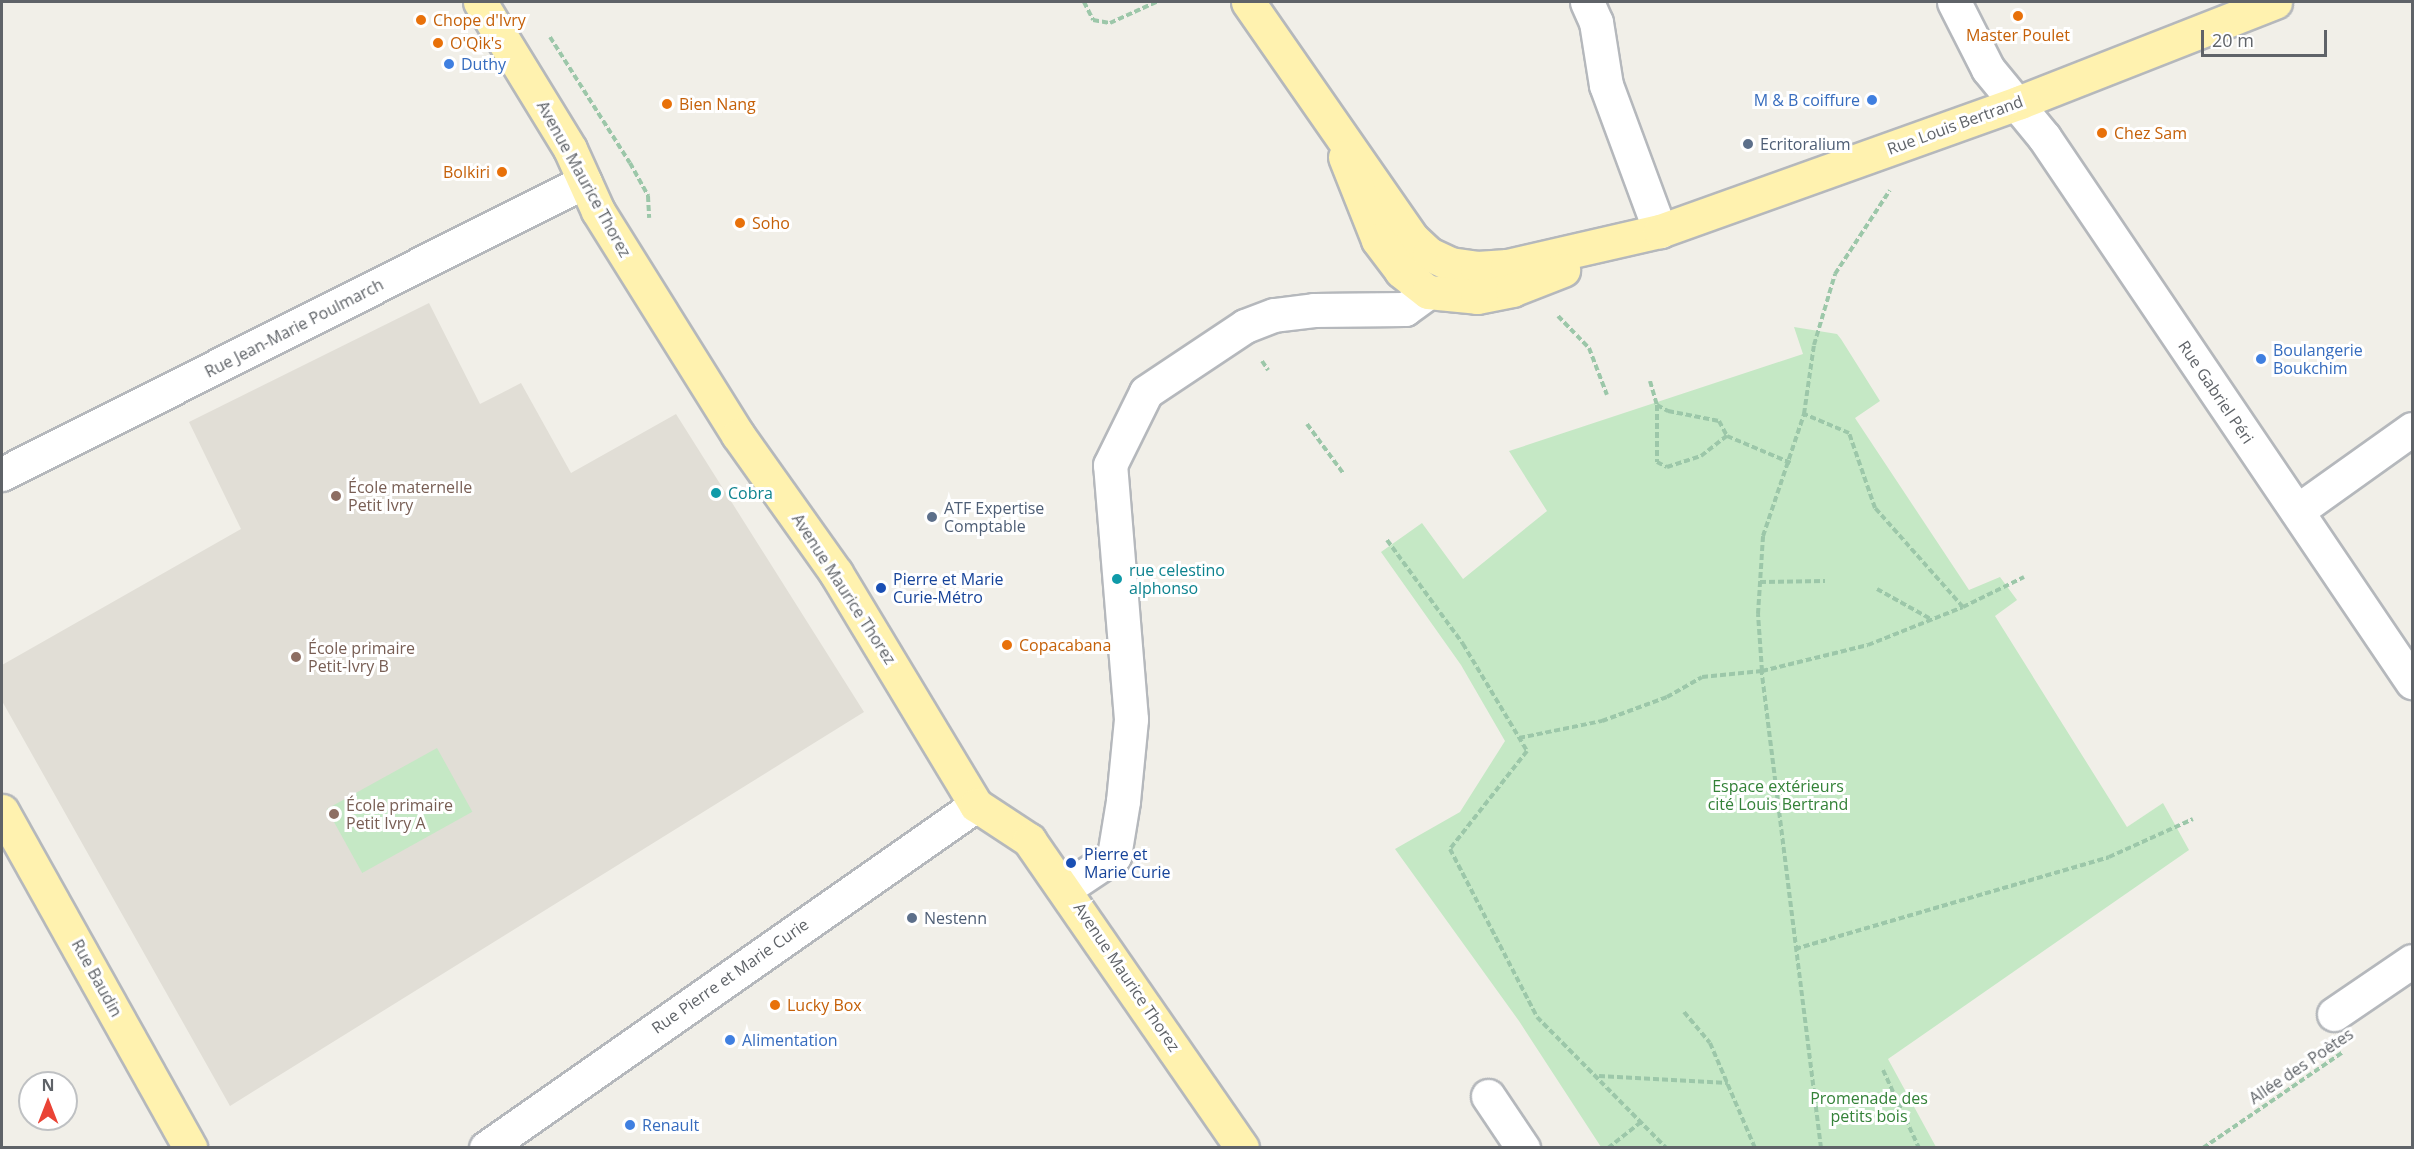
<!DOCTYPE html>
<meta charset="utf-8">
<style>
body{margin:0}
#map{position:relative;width:2414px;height:1149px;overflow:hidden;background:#f1efe8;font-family:"Open Sans",sans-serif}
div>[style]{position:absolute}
.education>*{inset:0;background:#e1ded6}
.green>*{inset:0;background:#c5e8c5;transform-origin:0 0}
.path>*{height:4px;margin-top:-2px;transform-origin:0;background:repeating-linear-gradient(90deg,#9cc7a9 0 6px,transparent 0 9px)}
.roads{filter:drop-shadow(2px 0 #b5b8bc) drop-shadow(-2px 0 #b5b8bc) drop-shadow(0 2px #b5b8bc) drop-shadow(0 -2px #b5b8bc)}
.minor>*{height:33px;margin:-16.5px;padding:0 16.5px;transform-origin:16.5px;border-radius:16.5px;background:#fff}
.major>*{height:33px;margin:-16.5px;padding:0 16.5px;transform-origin:16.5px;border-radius:16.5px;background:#fff2af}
.dots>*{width:16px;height:16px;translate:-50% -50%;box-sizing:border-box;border:3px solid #fff;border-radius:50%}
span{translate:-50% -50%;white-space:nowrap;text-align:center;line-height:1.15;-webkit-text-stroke:6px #fff;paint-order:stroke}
.food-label{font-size:16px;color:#c56008}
.left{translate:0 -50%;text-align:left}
.right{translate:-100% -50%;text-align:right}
.shop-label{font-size:16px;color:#366cbe}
.street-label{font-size:16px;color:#5f6368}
.service-label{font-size:16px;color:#4e5e75}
.education-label{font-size:16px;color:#785e54}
.culture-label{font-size:16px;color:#0d838f}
.transit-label{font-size:16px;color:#164399}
.park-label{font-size:16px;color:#348238}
.frame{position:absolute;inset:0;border:3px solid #5f6368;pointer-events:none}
.north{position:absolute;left:18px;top:1071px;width:60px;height:60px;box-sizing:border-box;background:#fff;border:2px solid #bfc1c3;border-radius:50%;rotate:0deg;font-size:16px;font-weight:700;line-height:24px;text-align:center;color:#5f6368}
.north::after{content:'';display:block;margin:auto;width:21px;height:27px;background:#ea4335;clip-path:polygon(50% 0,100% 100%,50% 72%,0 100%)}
.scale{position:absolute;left:2201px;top:30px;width:126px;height:27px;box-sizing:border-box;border:3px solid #5f6368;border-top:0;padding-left:8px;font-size:18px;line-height:21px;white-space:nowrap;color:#5f6368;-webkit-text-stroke:4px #fff;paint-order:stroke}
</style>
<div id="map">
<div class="education">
<div style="clip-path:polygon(429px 303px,480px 404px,521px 383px,571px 473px,676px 414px,864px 712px,230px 1106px,2px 701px,2px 665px,241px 529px,189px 422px)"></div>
</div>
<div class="green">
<div style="clip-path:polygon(1794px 327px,1837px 334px,1841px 339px,1880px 401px,1855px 418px,1969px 590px,2000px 577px,2017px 600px,1995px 616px,2127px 827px,2163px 803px,2189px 850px,1888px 1059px,1936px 1147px,1601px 1147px,1519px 1021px,1395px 849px,1460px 812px,1505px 741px,1461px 665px,1381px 552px,1422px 523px,1463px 579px,1547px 511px,1509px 451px,1803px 354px)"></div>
<div style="left:437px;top:748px;width:73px;height:126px;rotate:61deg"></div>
</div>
<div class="path">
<div style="left:1084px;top:2px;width:20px;rotate:63deg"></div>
<div style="left:1093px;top:20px;width:17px;rotate:10deg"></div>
<div style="left:1110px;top:23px;width:51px;rotate:-24.5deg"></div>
<div style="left:550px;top:37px;width:149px;rotate:57.6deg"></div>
<div style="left:630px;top:163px;width:38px;rotate:61deg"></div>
<div style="left:648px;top:196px;width:22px;rotate:87deg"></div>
<div style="left:1558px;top:316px;width:45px;rotate:45.9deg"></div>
<div style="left:1589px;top:348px;width:50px;rotate:69deg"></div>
<div style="left:1262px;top:361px;width:11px;rotate:56deg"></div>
<div style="left:1650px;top:381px;width:25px;rotate:74deg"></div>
<div style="left:1657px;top:405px;width:13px;rotate:29deg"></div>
<div style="left:1668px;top:411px;width:52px;rotate:11.1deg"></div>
<div style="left:1719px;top:421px;width:17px;rotate:62deg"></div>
<div style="left:1727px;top:436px;width:69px;rotate:22.9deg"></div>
<div style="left:1657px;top:405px;width:57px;rotate:90deg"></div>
<div style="left:1657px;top:462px;width:11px;rotate:27deg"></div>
<div style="left:1667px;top:467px;width:36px;rotate:-18deg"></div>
<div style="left:1701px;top:456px;width:33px;rotate:-38deg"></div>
<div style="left:1307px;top:424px;width:61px;rotate:53.7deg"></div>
<div style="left:1387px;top:540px;width:129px;rotate:53.8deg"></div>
<div style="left:1463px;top:644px;width:125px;rotate:59.1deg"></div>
<div style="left:1527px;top:751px;width:125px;rotate:128.2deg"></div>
<div style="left:1450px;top:849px;width:189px;rotate:62.6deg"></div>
<div style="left:1537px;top:1017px;width:184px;rotate:45.4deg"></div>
<div style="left:1760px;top:582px;width:65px;rotate:-0.9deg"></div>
<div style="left:1877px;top:589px;width:62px;rotate:29.1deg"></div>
<div style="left:1963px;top:607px;width:68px;rotate:-26.2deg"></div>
<div style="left:1519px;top:738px;width:85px;rotate:-11.6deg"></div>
<div style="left:1602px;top:721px;width:69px;rotate:-20.3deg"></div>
<div style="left:1667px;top:697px;width:40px;rotate:-29.7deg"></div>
<div style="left:1702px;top:677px;width:60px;rotate:-5.7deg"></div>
<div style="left:1762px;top:671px;width:109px;rotate:-13.8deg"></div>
<div style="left:1868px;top:645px;width:102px;rotate:-21.8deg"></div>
<div style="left:1963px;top:607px;width:132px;rotate:-131.6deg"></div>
<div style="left:1875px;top:508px;width:79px;rotate:-109.1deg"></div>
<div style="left:1849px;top:433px;width:49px;rotate:-157.1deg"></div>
<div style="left:1795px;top:949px;width:327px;rotate:-16.3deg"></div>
<div style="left:2109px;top:857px;width:92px;rotate:-24.3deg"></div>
<div style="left:1684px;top:1012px;width:40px;rotate:50deg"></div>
<div style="left:1710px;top:1043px;width:114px;rotate:66.8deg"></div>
<div style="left:1883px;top:1070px;width:86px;rotate:65.2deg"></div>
<div style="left:1599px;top:1076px;width:129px;rotate:3.1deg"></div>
<div style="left:1608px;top:1148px;width:42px;rotate:-38.2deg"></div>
<div style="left:1821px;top:1148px;width:481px;rotate:-97.1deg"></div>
<div style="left:1762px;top:671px;width:57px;rotate:-94deg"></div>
<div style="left:1758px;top:614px;width:78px;rotate:-86.3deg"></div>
<div style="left:1763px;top:536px;width:129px;rotate:-71.4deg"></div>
<div style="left:1804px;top:414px;width:70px;rotate:-81.8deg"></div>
<div style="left:1814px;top:345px;width:74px;rotate:-73.5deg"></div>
<div style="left:1835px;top:274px;width:100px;rotate:-56.8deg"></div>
<div style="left:2203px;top:1148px;width:170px;rotate:-34.4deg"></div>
</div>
<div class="roads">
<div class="minor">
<div style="left:1587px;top:2px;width:22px;rotate:66deg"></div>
<div style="left:1596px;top:22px;width:64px;rotate:81deg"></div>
<div style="left:1606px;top:85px;width:156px;rotate:69.7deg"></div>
<div style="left:1954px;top:2px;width:75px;rotate:63.1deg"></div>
<div style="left:1988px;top:69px;width:88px;rotate:50.5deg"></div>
<div style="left:2044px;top:137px;width:658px;rotate:55.97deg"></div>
<div style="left:2px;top:474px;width:652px;rotate:-26.68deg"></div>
<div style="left:2297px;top:511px;width:141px;rotate:-35.5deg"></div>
<div style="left:1066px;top:888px;width:58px;rotate:-33.7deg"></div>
<div style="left:1114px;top:856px;width:56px;rotate:-80.7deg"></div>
<div style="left:1123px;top:801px;width:82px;rotate:-84.4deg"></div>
<div style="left:1131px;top:719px;width:255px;rotate:-94.7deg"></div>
<div style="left:1110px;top:465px;width:81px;rotate:-63.7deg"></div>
<div style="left:1146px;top:392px;width:119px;rotate:-33.7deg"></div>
<div style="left:1245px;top:326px;width:31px;rotate:-21deg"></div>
<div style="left:1274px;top:315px;width:40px;rotate:-7.1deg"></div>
<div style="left:1314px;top:310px;width:91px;rotate:-0.6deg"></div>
<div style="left:1405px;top:309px;width:29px;rotate:-36deg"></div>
<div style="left:2334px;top:1014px;width:94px;rotate:-34.2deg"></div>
<div style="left:1488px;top:1096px;width:63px;rotate:56.1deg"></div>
<div style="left:486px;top:1148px;width:598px;rotate:-34.99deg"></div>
</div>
<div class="major">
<div style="left:480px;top:2px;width:172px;rotate:58.5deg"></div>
<div style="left:570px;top:149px;width:68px;rotate:65.7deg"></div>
<div style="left:598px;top:211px;width:264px;rotate:58deg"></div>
<div style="left:738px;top:435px;width:169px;rotate:54.6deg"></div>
<div style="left:836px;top:573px;width:271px;rotate:58.9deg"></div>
<div style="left:976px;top:805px;width:64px;rotate:33.4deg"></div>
<div style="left:1029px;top:840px;width:374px;rotate:55.3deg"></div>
<div style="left:1248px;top:2px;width:289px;rotate:55.2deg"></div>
<div style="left:1413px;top:239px;width:22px;rotate:43deg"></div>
<div style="left:1429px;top:254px;width:23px;rotate:25deg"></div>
<div style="left:1450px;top:264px;width:27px;rotate:8deg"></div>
<div style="left:1477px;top:268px;width:30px;rotate:-4deg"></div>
<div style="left:1507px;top:266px;width:157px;rotate:-12.9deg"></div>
<div style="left:1660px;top:231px;width:382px;rotate:-19.7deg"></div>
<div style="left:2020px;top:102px;width:274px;rotate:-21.4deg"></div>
<div style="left:1345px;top:157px;width:89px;rotate:68.3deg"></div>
<div style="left:1378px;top:240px;width:39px;rotate:53deg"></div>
<div style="left:1401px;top:271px;width:34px;rotate:38deg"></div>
<div style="left:1428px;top:292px;width:49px;rotate:5.8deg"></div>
<div style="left:1477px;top:297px;width:36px;rotate:-11deg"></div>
<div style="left:1512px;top:290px;width:55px;rotate:-21.4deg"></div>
<div style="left:2px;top:811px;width:386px;rotate:60.8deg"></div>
</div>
</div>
<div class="dots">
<div style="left:2018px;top:16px;background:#e8710a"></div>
<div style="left:421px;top:20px;background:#e8710a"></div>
<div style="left:438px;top:43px;background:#e8710a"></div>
<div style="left:449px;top:64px;background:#3f7fe0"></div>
<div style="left:1872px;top:100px;background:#3f7fe0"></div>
<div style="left:667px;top:104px;background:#e8710a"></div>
<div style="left:2102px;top:133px;background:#e8710a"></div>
<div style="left:1748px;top:144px;background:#5c6f8a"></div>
<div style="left:502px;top:172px;background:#e8710a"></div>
<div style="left:740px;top:223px;background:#e8710a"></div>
<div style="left:2261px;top:359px;background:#3f7fe0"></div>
<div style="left:716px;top:493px;background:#0f9aa8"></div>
<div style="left:336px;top:496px;background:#8d6e63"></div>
<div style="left:932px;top:517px;background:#5c6f8a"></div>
<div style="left:1117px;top:579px;background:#0f9aa8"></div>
<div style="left:881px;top:588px;background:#1a4fb4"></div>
<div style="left:1007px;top:645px;background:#e8710a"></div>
<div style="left:296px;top:657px;background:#8d6e63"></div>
<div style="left:334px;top:814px;background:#8d6e63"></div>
<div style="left:1071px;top:863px;background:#1a4fb4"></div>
<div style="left:912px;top:918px;background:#5c6f8a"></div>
<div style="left:775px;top:1005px;background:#e8710a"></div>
<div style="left:730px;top:1040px;background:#3f7fe0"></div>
<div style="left:630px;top:1125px;background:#3f7fe0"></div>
</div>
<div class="food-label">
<span class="left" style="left:433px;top:20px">Chope d'Ivry</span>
<span style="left:2018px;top:35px">Master Poulet</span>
<span class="left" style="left:450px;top:43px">O'Qik's</span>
<span class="left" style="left:679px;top:104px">Bien Nang</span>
<span class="left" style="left:2114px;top:133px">Chez Sam</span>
<span class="right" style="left:490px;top:172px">Bolkiri</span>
<span class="left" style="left:752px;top:223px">Soho</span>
<span class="left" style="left:1019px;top:645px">Copacabana</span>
<span class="left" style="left:787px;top:1005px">Lucky Box</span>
</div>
<div class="shop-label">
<span class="left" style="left:461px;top:64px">Duthy</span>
<span class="right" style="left:1860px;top:100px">M &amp; B coiffure</span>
<span class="left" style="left:2273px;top:359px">Boulangerie<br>Boukchim</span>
<span class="left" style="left:742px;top:1040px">Alimentation</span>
<span class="left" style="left:642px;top:1125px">Renault</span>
</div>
<div class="street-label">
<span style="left:1955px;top:125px;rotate:-20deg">Rue Louis Bertrand</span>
<span style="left:584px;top:179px;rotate:61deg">Avenue Maurice Thorez</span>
<span style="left:294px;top:328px;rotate:-27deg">Rue Jean-Marie Poulmarch</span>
<span style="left:2216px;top:392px;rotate:56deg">Rue Gabriel Péri</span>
<span style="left:844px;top:589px;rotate:57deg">Avenue Maurice Thorez</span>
<span style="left:730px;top:976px;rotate:-35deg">Rue Pierre et Marie Curie</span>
<span style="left:1127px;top:977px;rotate:56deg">Avenue Maurice Thorez</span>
<span style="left:97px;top:978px;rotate:61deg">Rue Baudin</span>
<span style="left:2301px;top:1066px;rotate:-34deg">Allée des Poètes</span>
</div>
<div class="service-label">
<span class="left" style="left:1760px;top:144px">Ecritoralium</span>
<span class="left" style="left:944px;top:517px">ATF Expertise<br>Comptable</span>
<span class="left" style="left:924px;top:918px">Nestenn</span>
</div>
<div class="education-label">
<span class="left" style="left:348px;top:496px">École maternelle<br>Petit Ivry</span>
<span class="left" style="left:308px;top:657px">École primaire<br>Petit-Ivry B</span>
<span class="left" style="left:346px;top:814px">École primaire<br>Petit Ivry A</span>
</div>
<div class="culture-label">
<span class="left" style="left:728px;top:493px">Cobra</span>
<span class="left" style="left:1129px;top:579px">rue celestino<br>alphonso</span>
</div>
<div class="transit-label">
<span class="left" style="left:893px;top:588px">Pierre et Marie<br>Curie-Métro</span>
<span class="left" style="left:1084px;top:863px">Pierre et<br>Marie Curie</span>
</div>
<div class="park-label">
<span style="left:1778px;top:795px">Espace extérieurs<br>cité Louis Bertrand</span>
<span style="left:1869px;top:1107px">Promenade des<br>petits bois</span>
</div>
<div class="frame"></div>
<div class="north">N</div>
<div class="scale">20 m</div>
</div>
